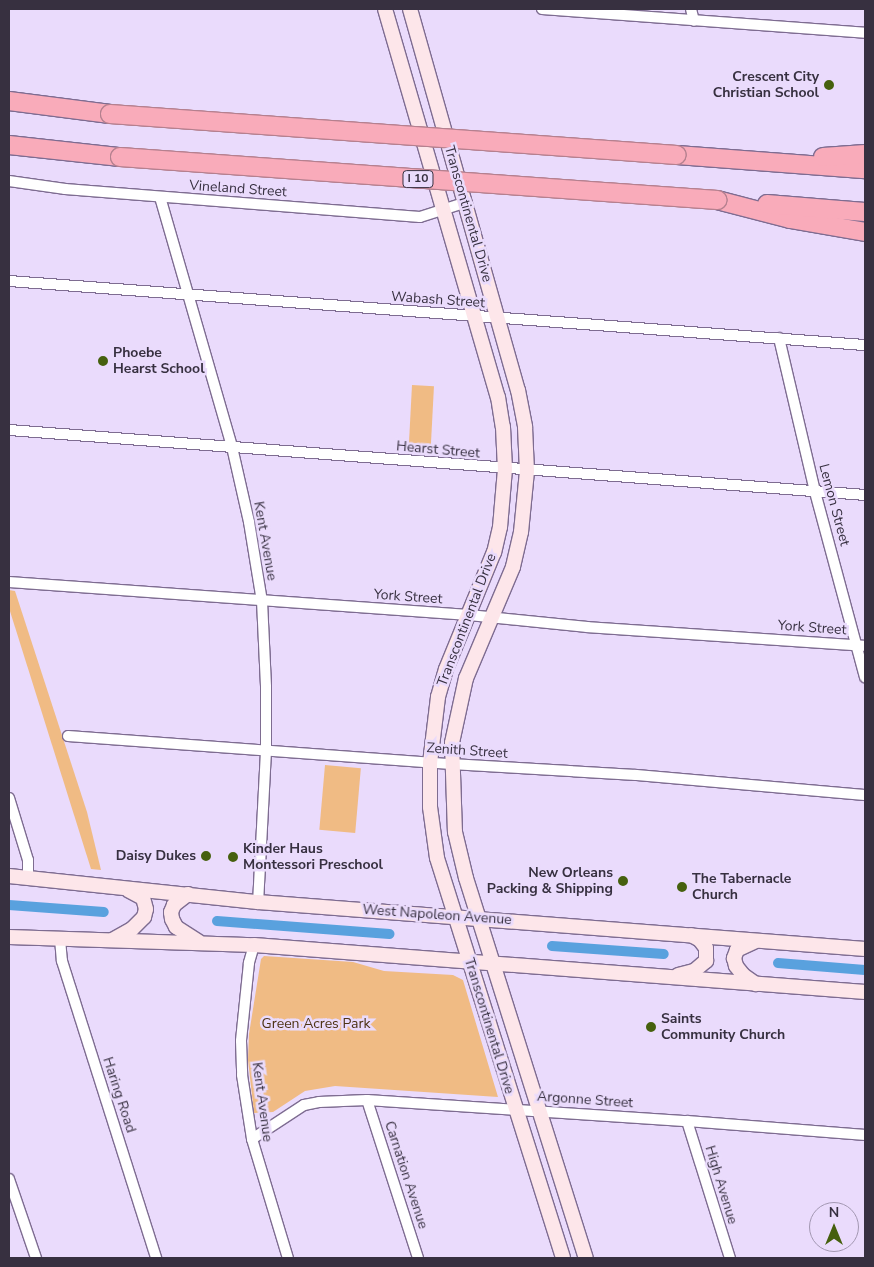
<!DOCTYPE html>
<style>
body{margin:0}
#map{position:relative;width:874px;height:1267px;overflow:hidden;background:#eadbfc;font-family:"Nunito Sans",sans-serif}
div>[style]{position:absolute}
.green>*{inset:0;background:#f0bb84;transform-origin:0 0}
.canal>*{height:10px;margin:-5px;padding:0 5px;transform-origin:5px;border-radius:5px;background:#59a1de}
.roads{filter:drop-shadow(1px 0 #7e6c91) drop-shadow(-1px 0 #7e6c91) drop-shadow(0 1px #7e6c91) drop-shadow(0 -1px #7e6c91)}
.street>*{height:10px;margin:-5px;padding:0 5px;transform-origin:5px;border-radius:5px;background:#fff}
.secondary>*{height:14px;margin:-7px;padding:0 7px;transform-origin:7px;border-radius:7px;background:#fde6ea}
.highway>*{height:18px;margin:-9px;padding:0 9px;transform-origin:9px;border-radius:9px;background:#f9abba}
.bridges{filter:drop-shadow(1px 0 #b5808f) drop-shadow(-1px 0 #b5808f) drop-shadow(0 1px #b5808f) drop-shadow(0 -1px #b5808f)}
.highway-bridge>*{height:18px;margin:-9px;padding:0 9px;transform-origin:9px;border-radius:9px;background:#f9abba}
.dots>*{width:14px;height:14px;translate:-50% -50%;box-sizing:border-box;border:2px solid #eadbfc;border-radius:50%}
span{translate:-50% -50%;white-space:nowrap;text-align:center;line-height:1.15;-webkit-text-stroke:5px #eadbfc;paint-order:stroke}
.shield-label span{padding:1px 4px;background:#eadbfc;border:1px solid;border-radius:4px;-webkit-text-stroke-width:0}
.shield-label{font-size:12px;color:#373040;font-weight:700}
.poi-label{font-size:14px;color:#373040;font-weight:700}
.right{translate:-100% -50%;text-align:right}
.left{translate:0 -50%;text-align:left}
.street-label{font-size:14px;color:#373040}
.park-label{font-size:14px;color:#4d3214}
.frame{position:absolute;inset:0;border:10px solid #373040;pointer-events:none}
.north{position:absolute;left:809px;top:1202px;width:50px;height:50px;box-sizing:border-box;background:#eadbfc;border:1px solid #a297b1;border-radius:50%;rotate:0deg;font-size:14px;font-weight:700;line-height:20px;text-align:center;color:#373040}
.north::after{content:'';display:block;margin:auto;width:18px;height:22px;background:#46600e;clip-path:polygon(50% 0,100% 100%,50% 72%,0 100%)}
</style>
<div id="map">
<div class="green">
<div style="left:412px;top:385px;width:22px;height:64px;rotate:3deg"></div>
<div style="clip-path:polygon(9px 590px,15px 591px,87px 812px,101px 870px,91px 869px,9px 608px)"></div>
<div style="left:325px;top:765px;width:36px;height:65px;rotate:5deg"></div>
<div style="clip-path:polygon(264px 956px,353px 962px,384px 971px,453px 975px,463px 980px,498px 1097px,335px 1086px,305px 1091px,273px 1112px,254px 1113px,248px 1060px,249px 1034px,261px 959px)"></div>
</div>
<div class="canal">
<div style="left:9px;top:905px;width:95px;rotate:4.2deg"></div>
<div style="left:217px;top:921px;width:173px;rotate:4.3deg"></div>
<div style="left:552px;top:946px;width:112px;rotate:4.1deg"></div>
<div style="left:778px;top:963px;width:87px;rotate:4.6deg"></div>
</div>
<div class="roads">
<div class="street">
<div style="left:542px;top:9px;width:324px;rotate:4.2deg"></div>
<div style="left:691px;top:9px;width:12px;rotate:76deg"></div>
<div style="left:9px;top:181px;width:57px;rotate:8.1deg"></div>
<div style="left:65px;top:189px;width:356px;rotate:4.5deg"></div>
<div style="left:420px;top:217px;width:46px;rotate:-17.7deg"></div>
<div style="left:160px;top:197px;width:260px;rotate:73.9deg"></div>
<div style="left:232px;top:447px;width:77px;rotate:77.2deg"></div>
<div style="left:249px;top:522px;width:80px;rotate:80.7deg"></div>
<div style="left:262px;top:601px;width:86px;rotate:87.3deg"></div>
<div style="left:266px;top:687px;width:64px;rotate:90deg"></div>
<div style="left:266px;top:751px;width:151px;rotate:93deg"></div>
<div style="left:9px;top:281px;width:858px;rotate:4.28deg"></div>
<div style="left:779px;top:338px;width:158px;rotate:76.8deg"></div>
<div style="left:815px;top:492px;width:192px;rotate:74.9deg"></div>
<div style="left:9px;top:430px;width:858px;rotate:4.34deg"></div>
<div style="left:9px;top:582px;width:461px;rotate:4.1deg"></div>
<div style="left:469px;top:615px;width:119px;rotate:5.8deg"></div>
<div style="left:587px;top:627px;width:279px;rotate:3.9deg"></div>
<div style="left:68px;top:736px;width:384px;rotate:4.2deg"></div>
<div style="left:451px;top:764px;width:185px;rotate:3.4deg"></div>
<div style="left:636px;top:775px;width:230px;rotate:5deg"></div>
<div style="left:9px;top:798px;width:65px;rotate:73deg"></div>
<div style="left:28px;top:860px;width:18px;rotate:90deg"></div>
<div style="left:60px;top:939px;width:22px;rotate:85deg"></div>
<div style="left:62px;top:961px;width:312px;rotate:72.4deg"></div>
<div style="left:254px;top:945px;width:19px;rotate:106deg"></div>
<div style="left:249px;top:963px;width:78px;rotate:95.9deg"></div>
<div style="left:241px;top:1041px;width:34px;rotate:88deg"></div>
<div style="left:242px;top:1075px;width:65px;rotate:81.1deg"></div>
<div style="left:252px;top:1139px;width:124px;rotate:73.2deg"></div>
<div style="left:367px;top:1100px;width:166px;rotate:72.1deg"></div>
<div style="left:687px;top:1121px;width:144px;rotate:72.6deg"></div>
<div style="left:252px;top:1139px;width:62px;rotate:-33.2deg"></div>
<div style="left:304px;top:1105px;width:15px;rotate:-11deg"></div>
<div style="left:319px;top:1102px;width:48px;rotate:-2.4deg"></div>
<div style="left:367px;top:1100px;width:321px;rotate:3.8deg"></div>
<div style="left:687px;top:1121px;width:179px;rotate:4.5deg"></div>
<div style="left:9px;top:1179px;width:83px;rotate:71.1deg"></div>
</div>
<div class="secondary">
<div style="left:385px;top:9px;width:404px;rotate:73.8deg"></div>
<div style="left:498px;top:397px;width:30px;rotate:81deg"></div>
<div style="left:503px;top:427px;width:42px;rotate:87.3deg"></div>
<div style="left:505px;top:469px;width:58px;rotate:94.9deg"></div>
<div style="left:500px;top:527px;width:26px;rotate:103deg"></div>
<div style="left:494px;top:552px;width:126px;rotate:112.3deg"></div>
<div style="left:446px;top:669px;width:29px;rotate:106deg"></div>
<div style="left:438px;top:697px;width:66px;rotate:96.9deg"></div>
<div style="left:430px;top:763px;width:44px;rotate:90deg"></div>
<div style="left:430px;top:807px;width:51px;rotate:82.2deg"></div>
<div style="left:437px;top:858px;width:419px;rotate:72.5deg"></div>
<div style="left:410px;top:9px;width:396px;rotate:74.2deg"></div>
<div style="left:518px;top:390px;width:38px;rotate:79deg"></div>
<div style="left:525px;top:427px;width:44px;rotate:87.4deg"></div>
<div style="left:527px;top:471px;width:61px;rotate:95.6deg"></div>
<div style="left:521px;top:532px;width:36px;rotate:103deg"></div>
<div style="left:513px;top:567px;width:121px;rotate:112.9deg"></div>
<div style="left:466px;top:678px;width:66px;rotate:102.2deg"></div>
<div style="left:452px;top:743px;width:89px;rotate:88.1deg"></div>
<div style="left:455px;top:832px;width:47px;rotate:76.6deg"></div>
<div style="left:466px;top:878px;width:398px;rotate:72.5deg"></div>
<div style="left:9px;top:876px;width:250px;rotate:6deg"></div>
<div style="left:258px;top:902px;width:609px;rotate:4.43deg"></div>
<div style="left:188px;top:894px;width:18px;rotate:142deg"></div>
<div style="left:174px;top:905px;width:8px;rotate:113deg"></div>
<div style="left:171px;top:912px;width:7px;rotate:82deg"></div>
<div style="left:172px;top:919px;width:9px;rotate:63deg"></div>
<div style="left:176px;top:927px;width:27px;rotate:33deg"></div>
<div style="left:9px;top:937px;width:245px;rotate:1.9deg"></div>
<div style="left:254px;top:945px;width:613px;rotate:4.4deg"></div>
<div style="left:112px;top:940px;width:23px;rotate:-29deg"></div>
<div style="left:132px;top:929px;width:17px;rotate:-45deg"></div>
<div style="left:144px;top:917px;width:8px;rotate:-76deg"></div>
<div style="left:146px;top:909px;width:11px;rotate:-105deg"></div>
<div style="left:143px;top:898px;width:17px;rotate:-152deg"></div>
<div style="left:754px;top:942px;width:19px;rotate:155deg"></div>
<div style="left:737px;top:950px;width:9px;rotate:111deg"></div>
<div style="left:734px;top:958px;width:8px;rotate:76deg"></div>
<div style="left:736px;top:966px;width:11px;rotate:52deg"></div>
<div style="left:743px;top:975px;width:16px;rotate:35deg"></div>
<div style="left:678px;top:975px;width:16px;rotate:-14deg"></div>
<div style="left:694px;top:971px;width:16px;rotate:-40deg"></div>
<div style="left:706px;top:961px;width:13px;rotate:-90deg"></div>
<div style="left:706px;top:948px;width:10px;rotate:-127deg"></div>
<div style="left:700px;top:940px;width:10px;rotate:-151deg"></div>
</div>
<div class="highway">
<div style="left:9px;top:101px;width:102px;rotate:7.3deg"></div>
<div style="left:9px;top:145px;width:112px;rotate:6.2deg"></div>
<div style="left:677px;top:155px;width:189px;rotate:4.3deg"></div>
<div style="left:823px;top:157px;width:42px;rotate:-4.1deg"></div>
<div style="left:717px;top:200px;width:75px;rotate:14.6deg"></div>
<div style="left:790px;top:219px;width:76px;rotate:9.8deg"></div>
<div style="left:767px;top:204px;width:98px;rotate:4.7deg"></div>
</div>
</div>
<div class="bridges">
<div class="highway-bridge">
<div style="left:110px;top:114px;width:568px;rotate:4.14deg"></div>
<div style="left:120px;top:157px;width:599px;rotate:4.12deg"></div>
</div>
</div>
<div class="dots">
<div style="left:829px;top:85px;background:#46600e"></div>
<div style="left:103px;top:361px;background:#46600e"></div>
<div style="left:206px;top:856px;background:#46600e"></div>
<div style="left:233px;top:857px;background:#46600e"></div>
<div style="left:623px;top:881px;background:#46600e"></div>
<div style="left:682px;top:887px;background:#46600e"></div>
<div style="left:651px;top:1027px;background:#46600e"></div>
</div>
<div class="shield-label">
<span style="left:418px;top:179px">I 10</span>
</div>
<div class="poi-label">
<span class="right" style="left:819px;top:85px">Crescent City<br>Christian School</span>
<span class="left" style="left:113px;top:361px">Phoebe<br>Hearst School</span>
<span class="left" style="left:243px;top:857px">Kinder Haus<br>Montessori Preschool</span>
<span class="right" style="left:196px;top:856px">Daisy Dukes</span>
<span class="right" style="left:613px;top:881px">New Orleans<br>Packing &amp; Shipping</span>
<span class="left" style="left:692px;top:887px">The Tabernacle<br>Church</span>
<span class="left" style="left:661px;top:1027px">Saints<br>Community Church</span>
</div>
<div class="street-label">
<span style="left:238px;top:189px;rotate:4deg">Vineland Street</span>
<span style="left:468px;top:214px;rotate:74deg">Transcontinental Drive</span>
<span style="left:438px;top:300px;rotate:4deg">Wabash Street</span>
<span style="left:438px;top:450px;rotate:5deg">Hearst Street</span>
<span style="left:834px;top:505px;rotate:75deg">Lemon Street</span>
<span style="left:265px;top:541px;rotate:80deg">Kent Avenue</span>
<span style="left:408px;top:597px;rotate:4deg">York Street</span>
<span style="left:467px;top:620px;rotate:-69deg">Transcontinental Drive</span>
<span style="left:812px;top:628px;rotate:4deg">York Street</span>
<span style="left:467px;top:751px;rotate:4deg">Zenith Street</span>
<span style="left:437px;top:915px;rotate:4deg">West Napoleon Avenue</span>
<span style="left:489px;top:1026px;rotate:73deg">Transcontinental Drive</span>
<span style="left:119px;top:1095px;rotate:72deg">Haring Road</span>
<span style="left:585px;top:1100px;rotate:4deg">Argonne Street</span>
<span style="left:262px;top:1102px;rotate:82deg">Kent Avenue</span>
<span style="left:406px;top:1175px;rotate:72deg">Carnation Avenue</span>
<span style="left:721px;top:1185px;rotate:73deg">High Avenue</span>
</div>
<div class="park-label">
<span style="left:316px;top:1024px">Green Acres Park</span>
</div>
<div class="frame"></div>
<div class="north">N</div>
</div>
